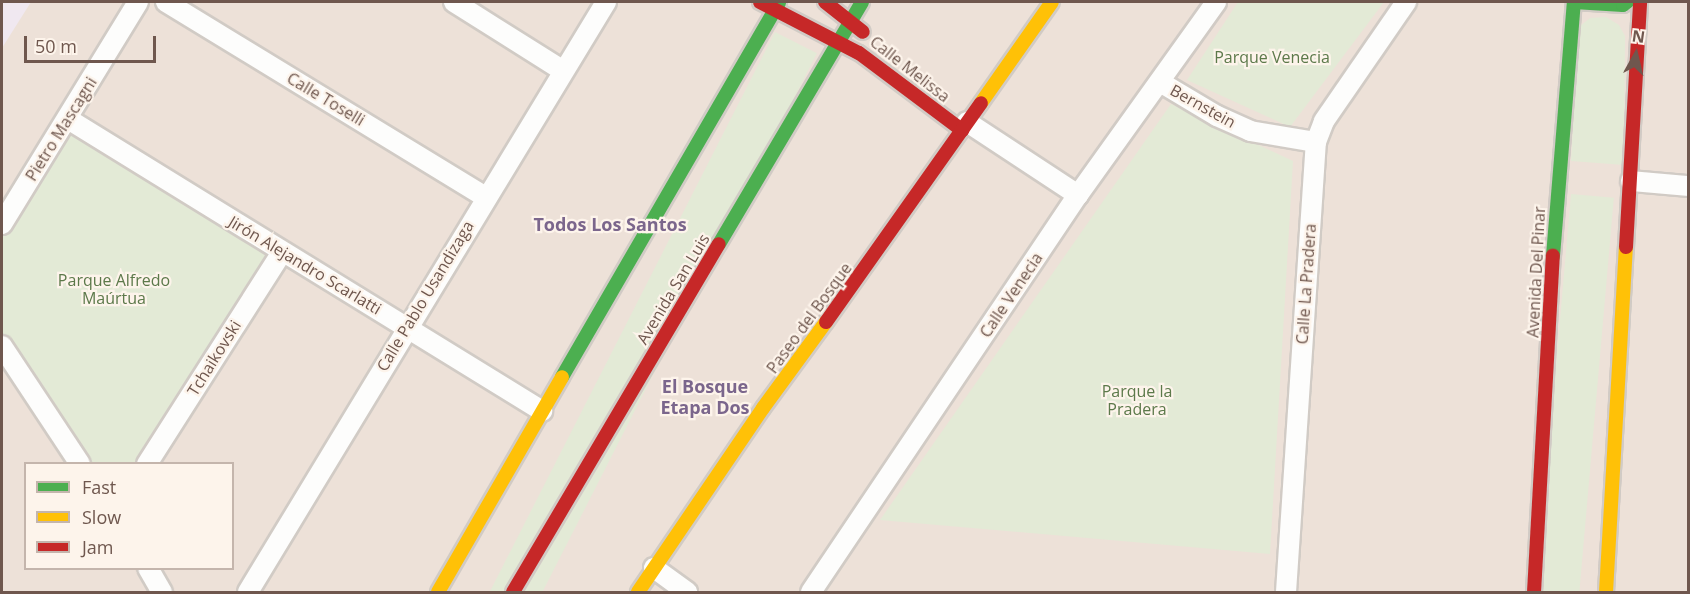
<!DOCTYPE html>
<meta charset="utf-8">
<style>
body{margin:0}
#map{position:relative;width:1690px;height:594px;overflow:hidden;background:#f4efea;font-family:"Open Sans",sans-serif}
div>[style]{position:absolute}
.residential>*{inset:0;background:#ede1d8}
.education>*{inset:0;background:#f0e8f0}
.green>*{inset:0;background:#e3ead6;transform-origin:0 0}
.roads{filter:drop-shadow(2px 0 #d1cbc5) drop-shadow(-2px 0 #d1cbc5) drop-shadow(0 2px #d1cbc5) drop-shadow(0 -2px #d1cbc5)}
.street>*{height:20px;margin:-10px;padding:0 10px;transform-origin:10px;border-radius:10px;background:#fdfdfc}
.fast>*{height:14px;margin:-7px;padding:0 7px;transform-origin:7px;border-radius:7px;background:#4caf50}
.slow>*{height:14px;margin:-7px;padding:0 7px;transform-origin:7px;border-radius:7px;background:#ffc107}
.jam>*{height:14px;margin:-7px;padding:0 7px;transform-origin:7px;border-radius:7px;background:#c62828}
span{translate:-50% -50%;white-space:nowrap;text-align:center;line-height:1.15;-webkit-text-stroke:4.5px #fdf4eb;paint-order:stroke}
.park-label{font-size:16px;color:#5c794a}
.street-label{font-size:16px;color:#6f574e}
.neighbourhood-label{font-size:18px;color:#7b668c;font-weight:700}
.frame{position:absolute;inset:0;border:3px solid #6f574e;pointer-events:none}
.legend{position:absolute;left:24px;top:462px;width:210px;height:108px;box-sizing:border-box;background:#fdf4eb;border:2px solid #c4b5ac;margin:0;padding:8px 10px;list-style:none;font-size:18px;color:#6f574e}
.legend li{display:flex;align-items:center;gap:12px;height:30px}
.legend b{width:30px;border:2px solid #c4b5ac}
.north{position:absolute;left:1606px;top:24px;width:60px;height:60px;-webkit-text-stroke:4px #fdf4eb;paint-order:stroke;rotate:8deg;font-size:16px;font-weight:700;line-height:24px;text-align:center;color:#6f574e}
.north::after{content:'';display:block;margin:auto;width:21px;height:27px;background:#6f574e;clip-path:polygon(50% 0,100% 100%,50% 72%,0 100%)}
.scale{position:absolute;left:24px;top:36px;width:132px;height:27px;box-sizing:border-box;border:3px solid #6f574e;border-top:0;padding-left:8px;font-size:18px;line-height:21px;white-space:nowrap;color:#6f574e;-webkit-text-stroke:4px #fdf4eb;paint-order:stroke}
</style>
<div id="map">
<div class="residential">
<div style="clip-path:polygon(evenodd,2px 2px,1688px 2px,1688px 592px,2px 592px,2px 2px,26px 464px,232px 464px,232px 568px,26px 568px,26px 464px)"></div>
</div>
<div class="education">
<div style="clip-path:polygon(2px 2px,31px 2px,2px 48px)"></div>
</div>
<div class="green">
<div style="clip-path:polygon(1238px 2px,1384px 2px,1290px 127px,1187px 80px)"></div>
<div style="clip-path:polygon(1606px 17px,1619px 25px,1625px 36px,1624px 165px,1571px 161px,1579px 27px,1590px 18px)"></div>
<div style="left:775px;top:32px;width:47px;height:647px;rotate:27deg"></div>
<div style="clip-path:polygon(1171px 104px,1293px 161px,1270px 554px,880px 520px)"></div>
<div style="clip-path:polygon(70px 128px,269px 253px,139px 463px,87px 463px,2px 345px,2px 237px)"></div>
<div style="left:1571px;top:194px;width:43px;height:399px;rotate:5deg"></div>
</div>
<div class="roads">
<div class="street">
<div style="left:166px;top:2px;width:375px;rotate:31.4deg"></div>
<div style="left:454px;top:2px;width:128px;rotate:32.2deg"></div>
<div style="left:1160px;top:82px;width:66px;rotate:30.8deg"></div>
<div style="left:1217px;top:116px;width:36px;rotate:24deg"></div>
<div style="left:1250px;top:131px;width:67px;rotate:9.5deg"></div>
<div style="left:68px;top:119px;width:557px;rotate:31.63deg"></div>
<div style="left:967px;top:122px;width:133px;rotate:33.3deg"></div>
<div style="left:1631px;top:181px;width:57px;rotate:5deg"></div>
<div style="left:2px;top:224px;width:260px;rotate:-58.5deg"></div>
<div style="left:2px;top:346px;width:141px;rotate:56.5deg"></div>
<div style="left:147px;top:464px;width:251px;rotate:-57.5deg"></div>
<div style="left:148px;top:568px;width:28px;rotate:60deg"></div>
<div style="left:654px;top:568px;width:41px;rotate:36deg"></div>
<div style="left:248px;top:592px;width:690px;rotate:-58.75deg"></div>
<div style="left:811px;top:592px;width:478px;rotate:-56.1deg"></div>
<div style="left:1078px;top:195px;width:237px;rotate:-54.4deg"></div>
<div style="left:1286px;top:592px;width:451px;rotate:-86.2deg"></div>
<div style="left:1316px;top:142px;width:22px;rotate:-69deg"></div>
<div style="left:1324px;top:121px;width:145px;rotate:-55.4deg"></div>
</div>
<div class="fast">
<div style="left:719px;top:244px;width:281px;rotate:-59.4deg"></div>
<div style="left:1553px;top:256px;width:255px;rotate:-85.3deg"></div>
<div style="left:1574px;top:2px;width:49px;rotate:3.5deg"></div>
<div style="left:1623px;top:5px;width:5px;rotate:-37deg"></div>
<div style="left:562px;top:377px;width:433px;rotate:-59.9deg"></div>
</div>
<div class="slow">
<div style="left:981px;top:103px;width:123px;rotate:-54.9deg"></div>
<div style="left:438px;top:592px;width:248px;rotate:-60deg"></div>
<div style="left:638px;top:592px;width:222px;rotate:-55.8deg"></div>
<div style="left:763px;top:408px;width:107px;rotate:-53.8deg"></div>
<div style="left:1606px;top:592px;width:346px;rotate:-86.7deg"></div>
</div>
<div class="jam">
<div style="left:760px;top:2px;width:111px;rotate:27.3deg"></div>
<div style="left:859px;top:53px;width:129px;rotate:36.8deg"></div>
<div style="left:825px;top:2px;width:48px;rotate:38.3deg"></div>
<div style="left:1626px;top:247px;width:245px;rotate:-86.7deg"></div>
<div style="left:826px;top:322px;width:268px;rotate:-54.7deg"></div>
<div style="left:513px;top:592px;width:404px;rotate:-59.4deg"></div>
<div style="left:1534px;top:592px;width:337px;rotate:-86.8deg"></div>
</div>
</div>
<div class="park-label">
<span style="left:1272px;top:57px">Parque Venecia</span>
<span style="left:114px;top:289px">Parque Alfredo<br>Maúrtua</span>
<span style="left:1137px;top:400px">Parque la<br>Pradera</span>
</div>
<div class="street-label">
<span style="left:910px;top:69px;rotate:38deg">Calle Melissa</span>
<span style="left:326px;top:99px;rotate:31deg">Calle Toselli</span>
<span style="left:1203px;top:106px;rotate:29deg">Bernstein</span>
<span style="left:61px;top:129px;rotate:-58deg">Pietro Mascagni</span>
<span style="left:305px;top:265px;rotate:31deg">Jirón Alejandro Scarlatti</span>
<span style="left:1536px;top:272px;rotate:-87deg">Avenida Del Pinar</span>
<span style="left:1306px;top:284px;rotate:-86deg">Calle La Pradera</span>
<span style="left:673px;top:289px;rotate:-59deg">Avenida San Luis</span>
<span style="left:1011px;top:295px;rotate:-56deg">Calle Venecia</span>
<span style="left:425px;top:296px;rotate:-59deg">Calle Pablo Usandizaga</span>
<span style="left:809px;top:318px;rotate:-54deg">Paseo del Bosque</span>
<span style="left:214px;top:358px;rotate:-58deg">Tchaikovski</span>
</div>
<div class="neighbourhood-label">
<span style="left:610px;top:224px">Todos Los Santos</span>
<span style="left:705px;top:397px">El Bosque<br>Etapa Dos</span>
</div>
<div class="frame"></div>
<ul class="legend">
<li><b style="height:8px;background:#4caf50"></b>Fast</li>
<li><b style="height:8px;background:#ffc107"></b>Slow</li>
<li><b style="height:8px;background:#c62828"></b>Jam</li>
</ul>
<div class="north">N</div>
<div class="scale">50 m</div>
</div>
